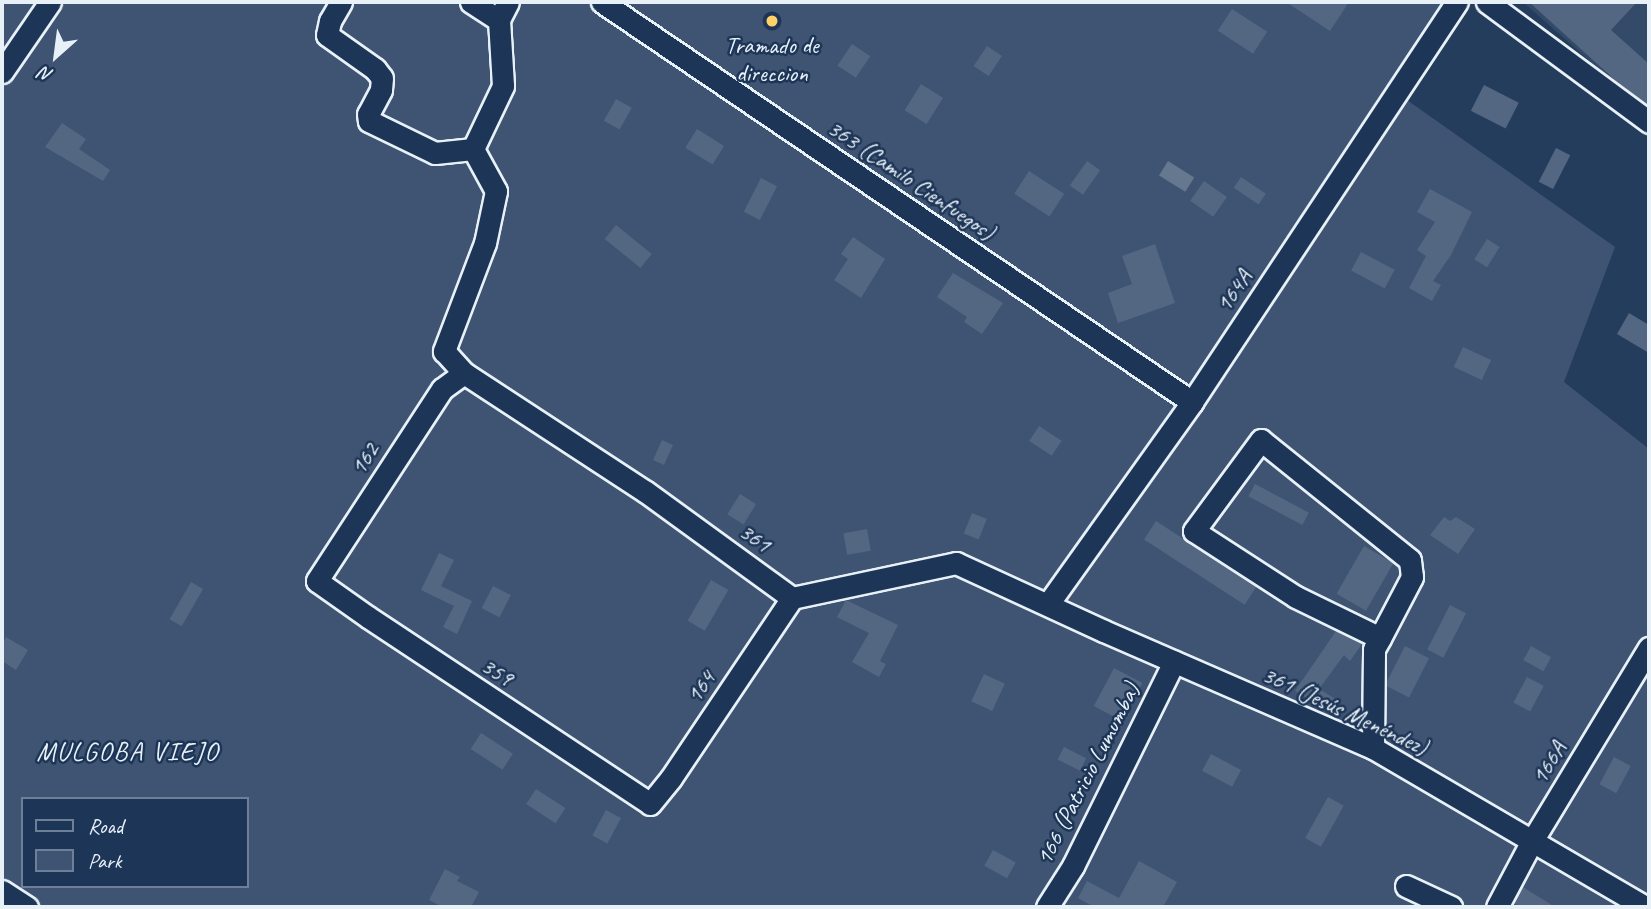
<!DOCTYPE html>
<meta charset="utf-8">
<style>
body{margin:0}
#map{position:relative;width:1651px;height:909px;overflow:hidden;background:#253d5d;font-family:Caveat,sans-serif}
div>[style]{position:absolute}
.built>*{inset:0;background:#334a68}
.green>*{inset:0;background:#3e5472}
.water>*{inset:0;background:#657890;transform-origin:0 0}
.building>*{inset:0;background:#536782;transform-origin:0 0}
.roads{filter:drop-shadow(2px 0 #e8f1f8) drop-shadow(-2px 0 #e8f1f8) drop-shadow(0 2px #e8f1f8) drop-shadow(0 -2px #e8f1f8)}
.minor>*{height:21px;margin:-10.5px;padding:0 10.5px;transform-origin:10.5px;border-radius:10.5px;background:#1d3557}
.dots>*{width:19px;height:19px;translate:-50% -50%;box-sizing:border-box;border:4px solid #1d3557;border-radius:50%}
span{translate:-50% -50%;white-space:nowrap;text-align:center;line-height:1.15;-webkit-text-stroke:5px #1d3557;paint-order:stroke}
.poi-label{font-size:24px;color:#e8f1f8}
.street-label{font-size:24px;color:#e8f1f8}
.neighbourhood-label{font-size:26px;color:#e8f1f8;letter-spacing:2px}
.frame{position:absolute;inset:0;border:4px solid #e8f1f8;pointer-events:none}
.legend{position:absolute;left:21px;top:797px;width:228px;height:91px;box-sizing:border-box;background:#1d3557;border:2px solid #6e8097;margin:0;padding:9px 12px;list-style:none;font-size:21px;color:#e8f1f8}
.legend li{display:flex;align-items:center;gap:14px;height:35px}
.legend b{width:35px;border:2px solid #6e8097}
.north{position:absolute;left:21px;top:21px;width:70px;height:70px;-webkit-text-stroke:5px #1d3557;paint-order:stroke;rotate:208deg;font-size:19px;font-weight:700;line-height:28px;text-align:center;color:#e8f1f8}
.north::after{content:'';display:block;margin:auto;width:24px;height:32px;background:#e8f1f8;clip-path:polygon(50% 0,100% 100%,50% 72%,0 100%)}
</style>
<div id="map">
<div class="built">
<div style="clip-path:polygon(1523px 2px,1649px 2px,1649px 113px)"></div>
</div>
<div class="green">
<div style="clip-path:polygon(evenodd,2px 2px,1448px 2px,1390px 88px,1615px 247px,1564px 382px,1649px 449px,1649px 907px,2px 907px,2px 2px,23px 799px,247px 799px,247px 886px,23px 886px,23px 799px)"></div>
</div>
<div class="water">
<div style="left:1168px;top:161px;width:31px;height:17px;rotate:32deg"></div>
</div>
<div class="building">
<div style="clip-path:polygon(1286px 2px,1349px 2px,1330px 31px)"></div>
<div style="clip-path:polygon(1529px 2px,1637px 2px,1611px 30px,1649px 64px,1649px 106px,1615px 80px)"></div>
<div style="left:1232px;top:9px;width:42px;height:26px;rotate:33deg"></div>
<div style="left:852px;top:44px;width:22px;height:26px;rotate:34deg"></div>
<div style="left:987px;top:46px;width:18px;height:24px;rotate:34deg"></div>
<div style="left:921px;top:84px;width:26px;height:31px;rotate:32deg"></div>
<div style="left:1484px;top:85px;width:39px;height:29px;rotate:27deg"></div>
<div style="left:616px;top:99px;width:18px;height:25px;rotate:29deg"></div>
<div style="clip-path:polygon(62px 123px,86px 139px,79px 149px,110px 170px,103px 181px,45px 147px)"></div>
<div style="left:697px;top:129px;width:32px;height:22px;rotate:32deg"></div>
<div style="left:1556px;top:148px;width:16px;height:38px;rotate:27deg"></div>
<div style="left:1087px;top:161px;width:16px;height:30px;rotate:35deg"></div>
<div style="left:1029px;top:171px;width:42px;height:27px;rotate:33deg"></div>
<div style="left:1241px;top:177px;width:30px;height:13px;rotate:34deg"></div>
<div style="left:761px;top:178px;width:18px;height:38px;rotate:27deg"></div>
<div style="left:1204px;top:181px;width:28px;height:24px;rotate:35deg"></div>
<div style="clip-path:polygon(1430px 189px,1472px 212px,1451px 255px,1433px 281px,1441px 285px,1432px 301px,1409px 288px,1426px 256px,1417px 250px,1435px 222px,1417px 212px)"></div>
<div style="left:616px;top:225px;width:46px;height:18px;rotate:39deg"></div>
<div style="clip-path:polygon(853px 237px,885px 259px,861px 298px,834px 280px,848px 259px,841px 254px)"></div>
<div style="left:1487px;top:239px;width:15px;height:24px;rotate:32deg"></div>
<div style="clip-path:polygon(1155px 244px,1175px 303px,1118px 323px,1108px 293px,1132px 284px,1122px 256px)"></div>
<div style="left:1361px;top:252px;width:38px;height:21px;rotate:28deg"></div>
<div style="clip-path:polygon(953px 273px,1003px 303px,982px 334px,964px 322px,967px 317px,937px 297px)"></div>
<div style="clip-path:polygon(1629px 313px,1649px 325px,1649px 353px,1617px 334px)"></div>
<div style="left:1463px;top:347px;width:31px;height:22px;rotate:25deg"></div>
<div style="left:1039px;top:426px;width:27px;height:18px;rotate:33deg"></div>
<div style="left:662px;top:440px;width:12px;height:22px;rotate:24deg"></div>
<div style="left:1255px;top:484px;width:61px;height:14px;rotate:28deg"></div>
<div style="left:740px;top:494px;width:19px;height:24px;rotate:32deg"></div>
<div style="left:972px;top:513px;width:16px;height:22px;rotate:22deg"></div>
<div style="clip-path:polygon(1444px 517px,1450px 521px,1456px 517px,1475px 529px,1458px 554px,1430px 535px)"></div>
<div style="left:1156px;top:521px;width:120px;height:22px;rotate:33deg"></div>
<div style="left:867px;top:529px;width:22px;height:24px;rotate:80deg"></div>
<div style="left:1364px;top:546px;width:34px;height:55px;rotate:30deg"></div>
<div style="clip-path:polygon(439px 553px,454px 560px,441px 586px,472px 601px,457px 634px,443px 627px,454px 606px,421px 590px)"></div>
<div style="left:711px;top:580px;width:20px;height:47px;rotate:30deg"></div>
<div style="left:191px;top:582px;width:14px;height:43px;rotate:30deg"></div>
<div style="left:493px;top:586px;width:20px;height:25px;rotate:27deg"></div>
<div style="clip-path:polygon(846px 600px,898px 625px,880px 661px,886px 664px,879px 677px,852px 662px,869px 633px,837px 617px)"></div>
<div style="left:1450px;top:605px;width:18px;height:50px;rotate:27deg"></div>
<div style="clip-path:polygon(1336px 631px,1362px 644px,1350px 661px,1344px 655px,1319px 689px,1337px 700px,1328px 712px,1295px 691px)"></div>
<div style="clip-path:polygon(6px 637px,28px 650px,16px 670px,2px 661px,2px 645px)"></div>
<div style="left:1405px;top:646px;width:27px;height:44px;rotate:27deg"></div>
<div style="left:1531px;top:646px;width:23px;height:16px;rotate:29deg"></div>
<div style="left:1114px;top:668px;width:32px;height:43px;rotate:28deg"></div>
<div style="left:984px;top:674px;width:23px;height:30px;rotate:25deg"></div>
<div style="left:1527px;top:677px;width:19px;height:29px;rotate:28deg"></div>
<div style="left:481px;top:733px;width:38px;height:19px;rotate:33deg"></div>
<div style="left:1064px;top:747px;width:25px;height:14px;rotate:27deg"></div>
<div style="left:1211px;top:754px;width:34px;height:19px;rotate:28deg"></div>
<div style="left:1614px;top:757px;width:19px;height:31px;rotate:28deg"></div>
<div style="left:536px;top:789px;width:35px;height:18px;rotate:33deg"></div>
<div style="left:1328px;top:797px;width:18px;height:47px;rotate:29deg"></div>
<div style="left:606px;top:810px;width:17px;height:29px;rotate:28deg"></div>
<div style="left:993px;top:850px;width:26px;height:18px;rotate:29deg"></div>
<div style="clip-path:polygon(1139px 861px,1177px 882px,1163px 907px,1094px 907px,1078px 898px,1087px 881px,1119px 898px)"></div>
<div style="clip-path:polygon(445px 869px,460px 877px,457px 881px,479px 892px,471px 907px,442px 907px,429px 900px)"></div>
<div style="clip-path:polygon(1523px 887px,1555px 907px,1521px 907px,1514px 903px)"></div>
</div>
<div class="roads">
<div class="minor">
<div style="left:341px;top:2px;width:22px;rotate:120deg"></div>
<div style="left:330px;top:21px;width:14px;rotate:102deg"></div>
<div style="left:327px;top:35px;width:59px;rotate:35.3deg"></div>
<div style="left:375px;top:69px;width:11px;rotate:52deg"></div>
<div style="left:382px;top:78px;width:12px;rotate:95deg"></div>
<div style="left:381px;top:90px;width:27px;rotate:118deg"></div>
<div style="left:368px;top:114px;width:7px;rotate:82deg"></div>
<div style="left:369px;top:121px;width:73px;rotate:25.9deg"></div>
<div style="left:435px;top:153px;width:38px;rotate:-6deg"></div>
<div style="left:471px;top:2px;width:33px;rotate:33deg"></div>
<div style="left:508px;top:2px;width:20px;rotate:117deg"></div>
<div style="left:499px;top:20px;width:66px;rotate:86.5deg"></div>
<div style="left:503px;top:86px;width:70px;rotate:115.5deg"></div>
<div style="left:473px;top:149px;width:48px;rotate:61.3deg"></div>
<div style="left:496px;top:191px;width:53px;rotate:101.9deg"></div>
<div style="left:485px;top:243px;width:116px;rotate:110.8deg"></div>
<div style="left:444px;top:351px;width:30px;rotate:48deg"></div>
<div style="left:464px;top:373px;width:217px;rotate:33.2deg"></div>
<div style="left:646px;top:492px;width:180px;rotate:36deg"></div>
<div style="left:792px;top:598px;width:168px;rotate:-12deg"></div>
<div style="left:956px;top:563px;width:163px;rotate:24.7deg"></div>
<div style="left:1104px;top:631px;width:293px;rotate:23.5deg"></div>
<div style="left:1373px;top:748px;width:315px;rotate:30.3deg"></div>
<div style="left:602px;top:2px;width:713px;rotate:34.14deg"></div>
<div style="left:1487px;top:2px;width:202px;rotate:36.5deg"></div>
<div style="left:2px;top:72px;width:85px;rotate:-55.6deg"></div>
<div style="left:464px;top:373px;width:27px;rotate:144deg"></div>
<div style="left:442px;top:389px;width:229px;rotate:123.1deg"></div>
<div style="left:317px;top:581px;width:62px;rotate:35.2deg"></div>
<div style="left:368px;top:617px;width:338px;rotate:33.5deg"></div>
<div style="left:650px;top:804px;width:33px;rotate:-51deg"></div>
<div style="left:671px;top:778px;width:217px;rotate:-56.1deg"></div>
<div style="left:1048px;top:604px;width:248px;rotate:-54.5deg"></div>
<div style="left:1192px;top:402px;width:480px;rotate:-56.5deg"></div>
<div style="left:1373px;top:748px;width:99px;rotate:-89.4deg"></div>
<div style="left:1374px;top:649px;width:13px;rotate:-61deg"></div>
<div style="left:1380px;top:638px;width:69px;rotate:-62.3deg"></div>
<div style="left:1412px;top:577px;width:17px;rotate:-97deg"></div>
<div style="left:1410px;top:560px;width:191px;rotate:-141.2deg"></div>
<div style="left:1261px;top:440px;width:113px;rotate:126.4deg"></div>
<div style="left:1194px;top:531px;width:121px;rotate:32.9deg"></div>
<div style="left:1296px;top:597px;width:93px;rotate:26deg"></div>
<div style="left:1406px;top:886px;width:50px;rotate:25deg"></div>
<div style="left:2px;top:891px;width:30px;rotate:33deg"></div>
<div style="left:1047px;top:907px;width:49px;rotate:-57.6deg"></div>
<div style="left:1073px;top:866px;width:228px;rotate:-63.7deg"></div>
<div style="left:1497px;top:907px;width:75px;rotate:-62.1deg"></div>
<div style="left:1532px;top:841px;width:226px;rotate:-58.8deg"></div>
</div>
</div>
<div class="dots">
<div style="left:772px;top:21px;background:#ffd166"></div>
</div>
<div class="poi-label">
<span style="left:772px;top:60px">Tramado de<br>direccion</span>
</div>
<div class="street-label">
<span style="left:911px;top:180px;rotate:34deg">363 (Camilo Cienfuegos)</span>
<span style="left:1234px;top:291px;rotate:-56deg">164A</span>
<span style="left:365px;top:459px;rotate:-57deg">162</span>
<span style="left:755px;top:538px;rotate:36deg">361</span>
<span style="left:497px;top:672px;rotate:34deg">359</span>
<span style="left:701px;top:687px;rotate:-56deg">164</span>
<span style="left:1345px;top:711px;rotate:25deg">361 (Jesús Menéndez)</span>
<span style="left:1549px;top:763px;rotate:-59deg">166A</span>
<span style="left:1088px;top:774px;rotate:-63deg">166 (Patricio Lumumba)</span>
</div>
<div class="neighbourhood-label">
<span style="left:128px;top:752px">MULGOBA VIEJO</span>
</div>
<div class="frame"></div>
<ul class="legend">
<li><b style="height:9px;background:#1d3557"></b>Road</li>
<li><b style="height:19px;background:#3e5472"></b>Park</li>
</ul>
<div class="north">N</div>
</div>
